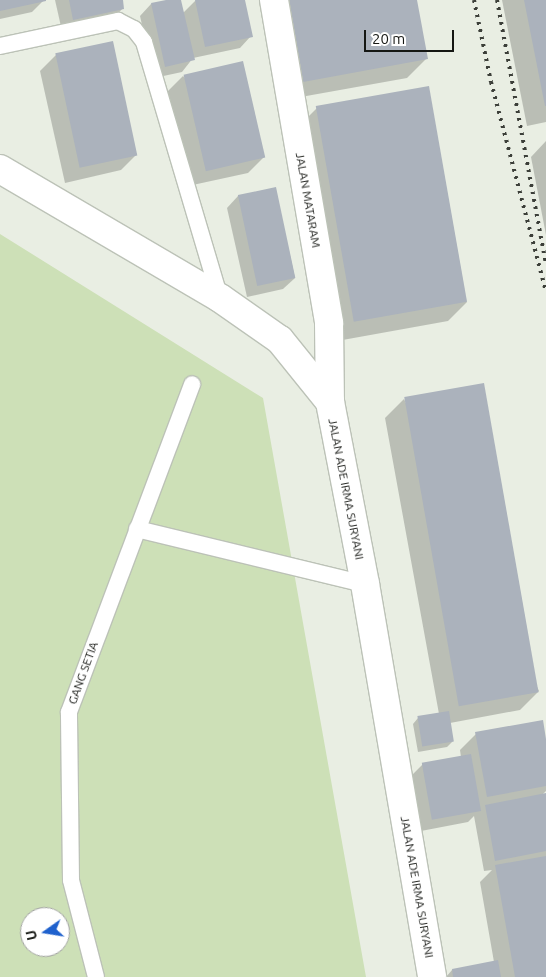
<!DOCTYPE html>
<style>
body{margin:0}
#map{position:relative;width:546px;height:977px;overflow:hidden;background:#e9eee3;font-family:Ubuntu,sans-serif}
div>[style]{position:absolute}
.green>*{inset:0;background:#cde0b7}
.shadow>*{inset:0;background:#0003}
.building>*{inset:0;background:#abb2bc;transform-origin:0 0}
.roads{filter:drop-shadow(1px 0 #bcc2b7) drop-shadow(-1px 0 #bcc2b7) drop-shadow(0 1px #bcc2b7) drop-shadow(0 -1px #bcc2b7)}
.service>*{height:16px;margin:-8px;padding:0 8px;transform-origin:8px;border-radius:8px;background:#fff}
.minor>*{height:28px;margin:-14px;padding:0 14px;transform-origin:14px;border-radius:14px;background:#fff}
.secondary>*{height:28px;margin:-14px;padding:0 14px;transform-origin:14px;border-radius:14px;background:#fff}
.rail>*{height:4px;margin-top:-2px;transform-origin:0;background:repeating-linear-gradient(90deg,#3c3f39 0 2.5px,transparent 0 7.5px)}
span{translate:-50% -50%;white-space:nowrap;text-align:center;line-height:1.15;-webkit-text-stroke:4.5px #fff;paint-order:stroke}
.street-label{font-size:12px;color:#151713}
.north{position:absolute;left:20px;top:907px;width:50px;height:50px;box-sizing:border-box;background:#fff;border:1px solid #a1a2a1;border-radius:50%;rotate:257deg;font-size:14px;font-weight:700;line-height:20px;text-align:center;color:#151713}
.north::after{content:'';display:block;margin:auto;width:18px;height:22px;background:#1f61cd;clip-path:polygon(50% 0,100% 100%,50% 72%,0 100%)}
.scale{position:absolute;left:364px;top:30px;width:90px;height:22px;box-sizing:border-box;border:2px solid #151713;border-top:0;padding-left:6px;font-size:15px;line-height:18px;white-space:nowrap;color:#151713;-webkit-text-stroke:4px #fff;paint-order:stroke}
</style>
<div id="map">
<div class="green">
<div style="clip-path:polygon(evenodd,0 234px,263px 398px,366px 977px,0 977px,0 234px,30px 917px,60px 917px,60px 947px,30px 947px,30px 917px)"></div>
</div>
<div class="shadow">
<div style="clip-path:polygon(0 0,43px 0,43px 1px,32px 12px,0 19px)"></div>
<div style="clip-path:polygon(55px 0,121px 0,123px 8px,112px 20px,62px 31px)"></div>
<div style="clip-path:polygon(172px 0,180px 0,183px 13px,196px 0,243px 0,251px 36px,240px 48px,193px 58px,182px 72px,154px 78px,140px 16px,151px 4px)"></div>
<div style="clip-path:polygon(266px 0,416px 0,426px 59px,407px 78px,284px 100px)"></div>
<div style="clip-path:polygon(502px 0,546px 0,546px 122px,527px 126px)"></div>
<div style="clip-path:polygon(56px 55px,137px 154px,121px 170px,65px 183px,40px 71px)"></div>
<div style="clip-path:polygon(183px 76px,264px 157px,248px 173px,188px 186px,167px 92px)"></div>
<div style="clip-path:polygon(317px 108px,467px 302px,448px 321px,337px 341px,298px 127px)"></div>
<div style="clip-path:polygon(546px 141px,546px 235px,531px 157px)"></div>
<div style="clip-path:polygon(275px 188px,295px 278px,283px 289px,247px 297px,227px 208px,238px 196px)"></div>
<div style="clip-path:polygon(404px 399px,539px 691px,520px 710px,450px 723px,453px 741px,447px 747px,418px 752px,413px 724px,418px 718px,439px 714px,385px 418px)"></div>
<div style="clip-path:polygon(476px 734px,546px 746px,546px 791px,542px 795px,546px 795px,546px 977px,446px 977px,452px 970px,494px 962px,480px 882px,492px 870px,484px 871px,474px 816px,468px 822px,421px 831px,411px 776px,423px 764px,461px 757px,460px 750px)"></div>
</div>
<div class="building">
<div style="clip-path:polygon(0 0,46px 0,46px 1px,0 11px)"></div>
<div style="clip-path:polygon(69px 0,123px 0,124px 9px,73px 20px)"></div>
<div style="clip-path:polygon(166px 0,181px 0,195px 60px,165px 67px,151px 3px)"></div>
<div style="clip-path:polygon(195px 0,245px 0,253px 37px,205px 47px)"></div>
<div style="clip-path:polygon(288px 0,417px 0,428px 59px,303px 82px)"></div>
<div style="clip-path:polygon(524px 0,546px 0,546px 106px,545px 106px)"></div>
<div style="left:113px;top:41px;width:117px;height:59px;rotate:78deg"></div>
<div style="left:243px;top:61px;width:99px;height:61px;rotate:77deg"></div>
<div style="left:429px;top:86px;width:219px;height:115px;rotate:80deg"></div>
<div style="left:276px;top:187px;width:93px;height:39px;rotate:78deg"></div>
<div style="left:484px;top:383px;width:314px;height:81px;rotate:80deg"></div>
<div style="left:449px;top:711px;width:31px;height:32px;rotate:81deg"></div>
<div style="clip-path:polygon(543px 720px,546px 739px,546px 786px,487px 797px,475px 732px)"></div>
<div style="left:471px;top:754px;width:58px;height:50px;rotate:80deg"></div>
<div style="clip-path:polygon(546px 793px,546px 851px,495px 861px,485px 805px)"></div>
<div style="clip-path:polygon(546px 856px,546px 977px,515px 977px,495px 865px)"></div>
<div style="clip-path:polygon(498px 960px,501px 977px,453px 977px,452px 969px)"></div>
</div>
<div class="roads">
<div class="service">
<div style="left:0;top:46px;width:121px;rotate:-12deg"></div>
<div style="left:118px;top:21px;width:18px;rotate:27deg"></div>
<div style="left:134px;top:29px;width:16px;rotate:52deg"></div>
<div style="left:144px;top:42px;width:267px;rotate:73.5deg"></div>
<div style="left:137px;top:529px;width:235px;rotate:13.6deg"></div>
<div style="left:96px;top:977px;width:100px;rotate:-104.5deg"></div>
<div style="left:71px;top:880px;width:168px;rotate:-90.7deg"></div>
<div style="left:69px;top:712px;width:350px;rotate:-69.4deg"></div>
</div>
<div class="minor">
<div style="left:274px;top:0;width:328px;rotate:80.3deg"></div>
<div style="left:329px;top:323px;width:79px;rotate:89.3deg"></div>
</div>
<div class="secondary">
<div style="left:0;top:169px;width:255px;rotate:30.4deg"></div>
<div style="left:220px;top:298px;width:73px;rotate:35deg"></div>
<div style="left:280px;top:340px;width:80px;rotate:51.1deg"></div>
<div style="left:330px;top:402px;width:185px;rotate:79.1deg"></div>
<div style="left:365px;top:584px;width:399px;rotate:80.3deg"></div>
</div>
</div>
<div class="rail">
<div style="left:474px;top:0;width:84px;rotate:78.3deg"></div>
<div style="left:491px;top:82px;width:216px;rotate:75.3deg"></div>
<div style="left:497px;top:0;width:269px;rotate:79.5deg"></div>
</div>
<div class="street-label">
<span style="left:308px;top:200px;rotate:80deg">JALAN MATARAM</span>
<span style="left:346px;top:489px;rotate:79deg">JALAN ADE IRMA SURYANI</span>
<span style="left:83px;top:673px;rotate:-70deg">GANG SETIA</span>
<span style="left:417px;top:887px;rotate:80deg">JALAN ADE IRMA SURYANI</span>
</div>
<div class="north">U</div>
<div class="scale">20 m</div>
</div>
